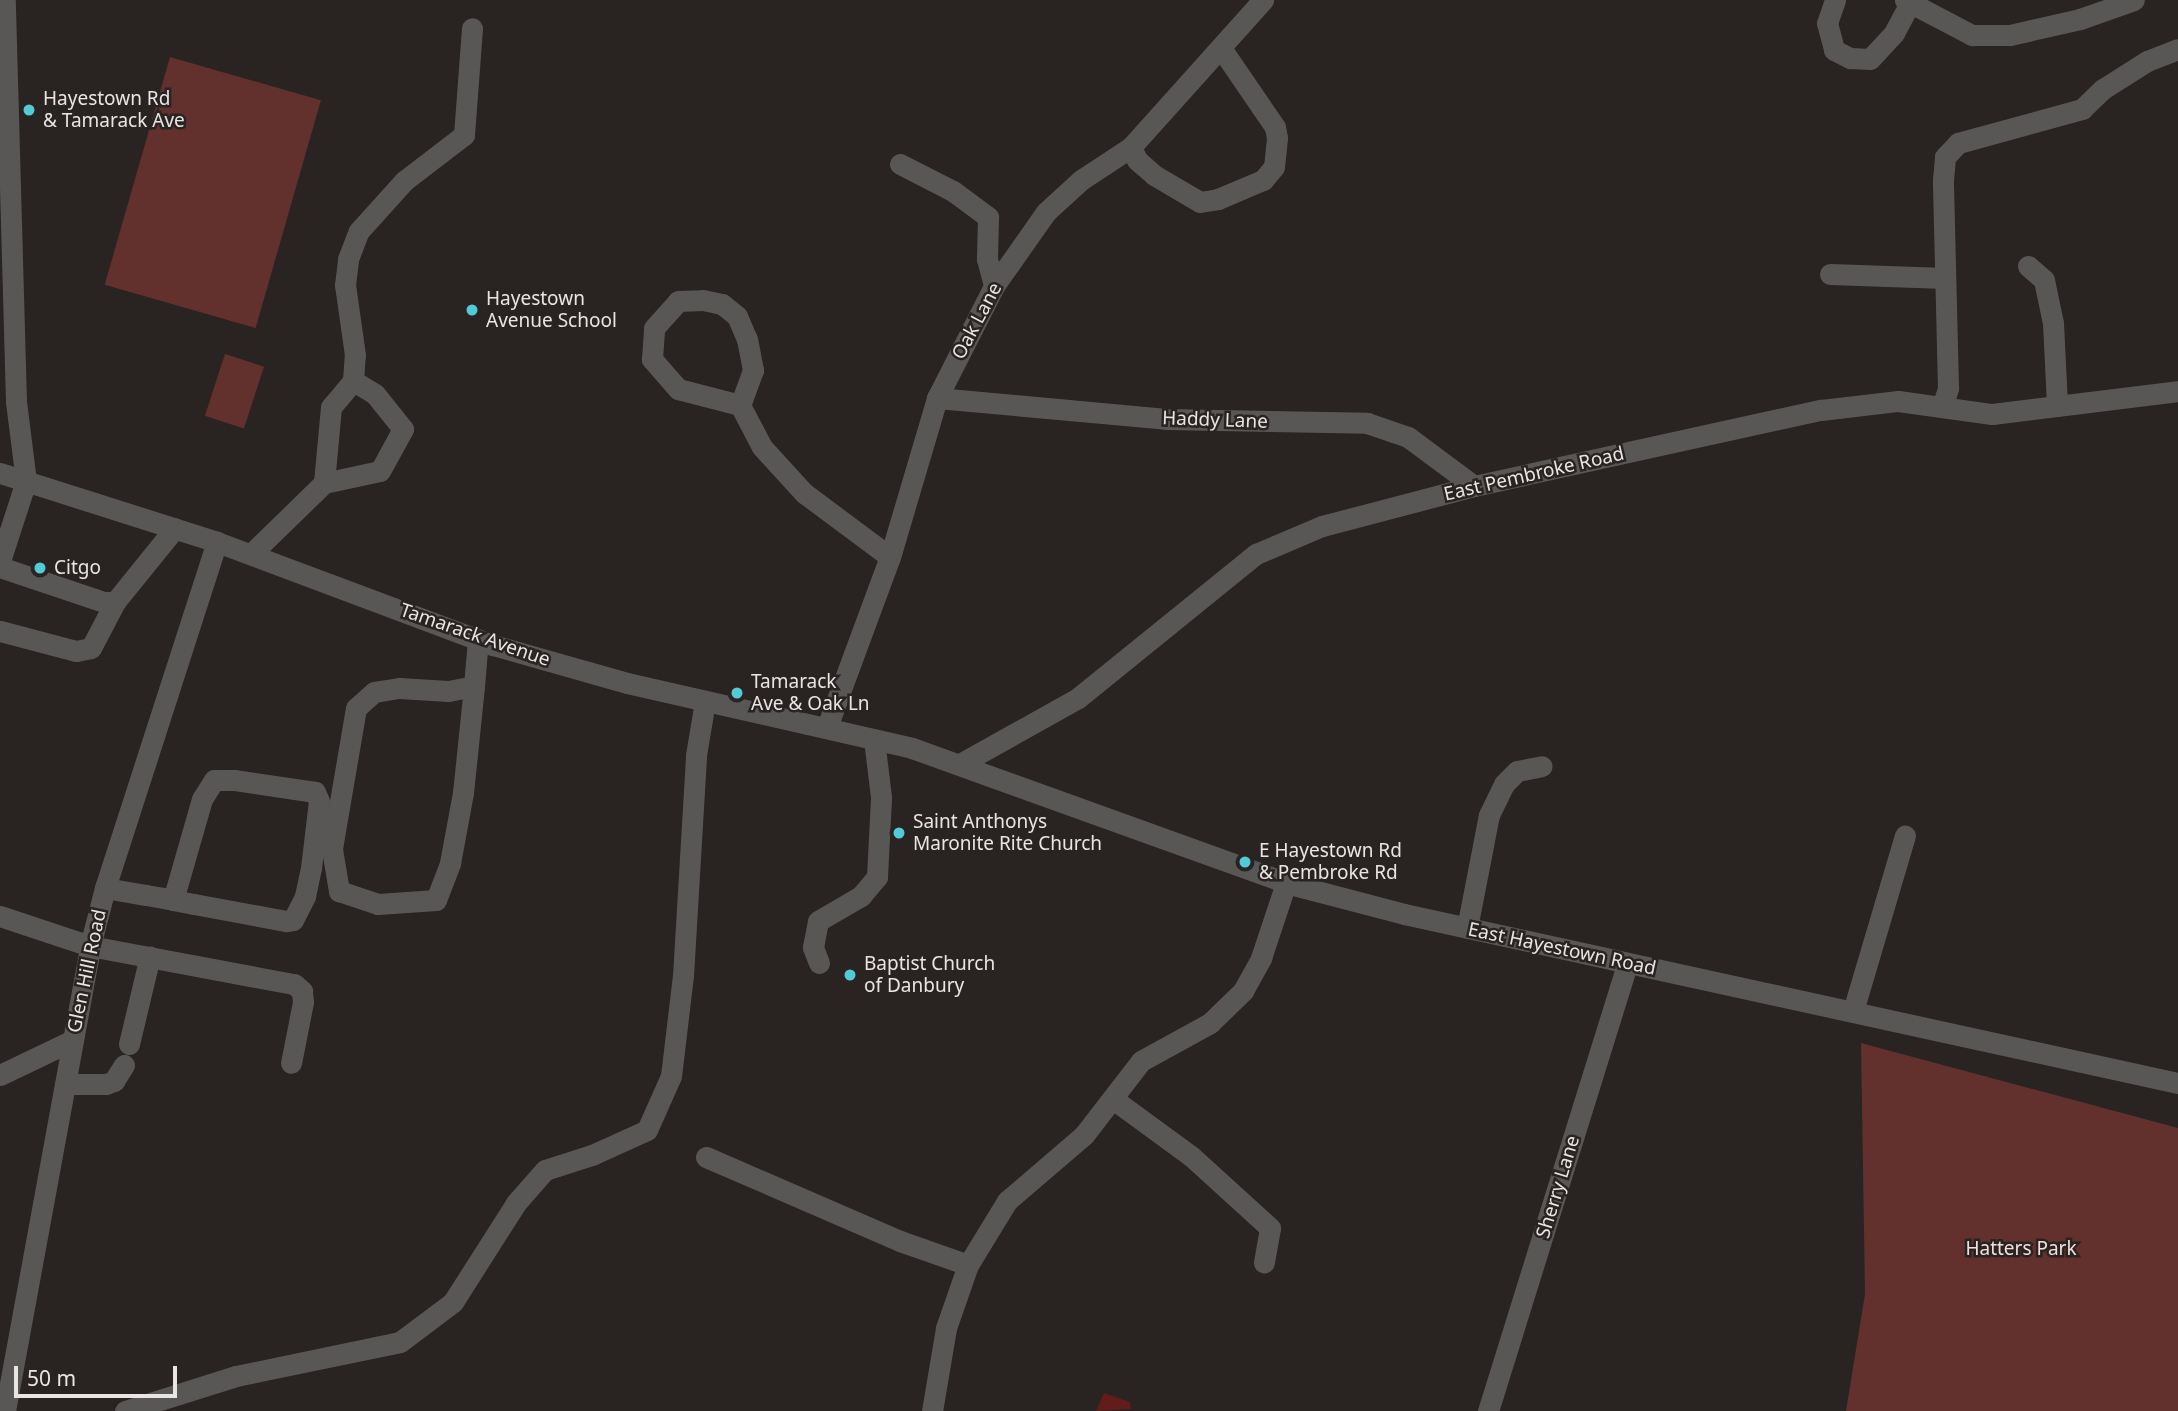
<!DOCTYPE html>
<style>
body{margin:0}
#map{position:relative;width:2178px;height:1411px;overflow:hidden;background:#292322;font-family:"Noto Sans",sans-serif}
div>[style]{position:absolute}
.green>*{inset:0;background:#62312d;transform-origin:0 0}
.water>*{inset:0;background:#621d1a}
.minor>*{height:21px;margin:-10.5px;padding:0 10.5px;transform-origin:10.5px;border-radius:10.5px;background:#595756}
.dots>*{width:19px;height:19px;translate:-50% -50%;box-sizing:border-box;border:4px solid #292322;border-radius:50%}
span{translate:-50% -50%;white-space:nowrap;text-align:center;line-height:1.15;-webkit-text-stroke:5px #292322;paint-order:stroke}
.poi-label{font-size:19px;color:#e9e5e5}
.left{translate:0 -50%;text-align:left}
.street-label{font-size:19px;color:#e9e5e5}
.park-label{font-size:19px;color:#f4ddda}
.scale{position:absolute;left:14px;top:1366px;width:163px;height:32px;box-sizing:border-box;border:4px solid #e9e5e5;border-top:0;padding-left:9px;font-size:21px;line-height:24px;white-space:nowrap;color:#e9e5e5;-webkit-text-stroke:5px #292322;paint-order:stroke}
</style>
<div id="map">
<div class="green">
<div style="left:170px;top:57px;width:157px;height:237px;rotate:16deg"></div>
<div style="left:225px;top:354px;width:41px;height:65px;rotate:18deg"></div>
<div style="clip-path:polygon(1861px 1043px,2178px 1128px,2178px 1411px,1846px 1411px,1865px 1294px)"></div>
</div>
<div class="water">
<div style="clip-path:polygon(1104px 1393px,1130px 1402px,1131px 1409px,1096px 1411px)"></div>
</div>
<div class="minor">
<div style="left:1835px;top:0;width:24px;rotate:109deg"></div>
<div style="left:1827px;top:23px;width:28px;rotate:75deg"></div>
<div style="left:1834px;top:50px;width:18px;rotate:27deg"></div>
<div style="left:1850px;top:58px;width:20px;rotate:3deg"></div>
<div style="left:1870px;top:59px;width:35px;rotate:-47deg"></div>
<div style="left:1894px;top:33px;width:34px;rotate:-62deg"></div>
<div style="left:1905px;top:0;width:76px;rotate:27.6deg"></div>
<div style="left:1972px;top:35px;width:38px"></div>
<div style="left:2010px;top:35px;width:72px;rotate:-12.9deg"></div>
<div style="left:2080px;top:19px;width:57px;rotate:-19.4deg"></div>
<div style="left:1131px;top:147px;width:14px;rotate:65deg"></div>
<div style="left:1137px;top:160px;width:23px;rotate:41deg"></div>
<div style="left:1154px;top:175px;width:53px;rotate:30.4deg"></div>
<div style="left:1200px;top:202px;width:18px;rotate:-9deg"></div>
<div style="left:1218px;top:199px;width:49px;rotate:-22.9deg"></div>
<div style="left:1263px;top:180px;width:17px;rotate:-50deg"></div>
<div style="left:1274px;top:167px;width:29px;rotate:-84deg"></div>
<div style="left:1277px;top:138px;width:11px;rotate:-100deg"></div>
<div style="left:1275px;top:127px;width:96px;rotate:-124.4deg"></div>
<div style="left:900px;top:164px;width:59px;rotate:27deg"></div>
<div style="left:953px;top:191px;width:44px;rotate:36.6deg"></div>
<div style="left:988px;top:217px;width:42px;rotate:91.4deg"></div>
<div style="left:987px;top:259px;width:28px;rotate:75deg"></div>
<div style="left:2028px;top:266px;width:21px;rotate:41deg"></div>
<div style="left:2044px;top:280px;width:44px;rotate:78.2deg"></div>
<div style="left:2053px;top:323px;width:83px;rotate:87.2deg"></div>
<div style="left:1830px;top:274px;width:115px;rotate:2deg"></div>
<div style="left:353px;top:381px;width:26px;rotate:-86deg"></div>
<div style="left:355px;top:355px;width:71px;rotate:-98.1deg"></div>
<div style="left:345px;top:285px;width:26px;rotate:-83deg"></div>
<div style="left:348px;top:259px;width:30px;rotate:-69deg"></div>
<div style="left:359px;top:231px;width:67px;rotate:-48deg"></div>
<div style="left:404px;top:181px;width:76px;rotate:-37.5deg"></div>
<div style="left:464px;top:135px;width:107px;rotate:-85.7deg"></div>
<div style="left:937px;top:398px;width:230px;rotate:5.2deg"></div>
<div style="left:1166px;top:419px;width:201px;rotate:1.1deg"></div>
<div style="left:1367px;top:423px;width:43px;rotate:18.9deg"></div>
<div style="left:1408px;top:437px;width:82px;rotate:36.6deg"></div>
<div style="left:740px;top:405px;width:64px;rotate:-165.5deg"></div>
<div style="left:678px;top:389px;width:40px;rotate:-131deg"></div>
<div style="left:652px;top:359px;width:31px;rotate:-86deg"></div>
<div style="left:654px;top:328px;width:36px;rotate:-48deg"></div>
<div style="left:678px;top:301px;width:25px;rotate:-2deg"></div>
<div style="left:703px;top:300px;width:19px;rotate:12deg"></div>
<div style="left:722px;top:304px;width:19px;rotate:39deg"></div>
<div style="left:737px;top:316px;width:25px;rotate:67deg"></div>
<div style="left:747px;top:339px;width:32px;rotate:79deg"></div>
<div style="left:753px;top:370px;width:37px;rotate:110deg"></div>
<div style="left:740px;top:405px;width:47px;rotate:62.4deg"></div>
<div style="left:762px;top:447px;width:62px;rotate:47.6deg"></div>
<div style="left:804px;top:493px;width:107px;rotate:36.7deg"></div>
<div style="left:1942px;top:407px;width:20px;rotate:-72deg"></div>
<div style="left:1948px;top:388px;width:208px;rotate:-91.4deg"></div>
<div style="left:1943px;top:180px;width:23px;rotate:-85deg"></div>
<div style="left:1945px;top:157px;width:19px;rotate:-47deg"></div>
<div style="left:1958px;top:143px;width:129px;rotate:-15.3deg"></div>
<div style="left:2082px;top:109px;width:29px;rotate:-44deg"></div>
<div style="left:2103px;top:89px;width:52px;rotate:-32.5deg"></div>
<div style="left:2147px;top:61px;width:33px;rotate:-21deg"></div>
<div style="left:0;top:473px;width:228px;rotate:17.6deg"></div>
<div style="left:217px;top:542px;width:295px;rotate:20.5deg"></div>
<div style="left:493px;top:645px;width:139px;rotate:15.8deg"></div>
<div style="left:627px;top:683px;width:292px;rotate:12.8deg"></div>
<div style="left:912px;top:748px;width:398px;rotate:19.8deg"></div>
<div style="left:1286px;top:883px;width:122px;rotate:14.7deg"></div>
<div style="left:1404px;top:914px;width:792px;rotate:12.32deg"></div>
<div style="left:251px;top:554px;width:102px;rotate:-44.2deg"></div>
<div style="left:324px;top:483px;width:57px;rotate:-12.1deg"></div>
<div style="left:380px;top:471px;width:48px;rotate:-61.3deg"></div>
<div style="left:403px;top:429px;width:45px;rotate:-128.7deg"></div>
<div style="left:375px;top:394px;width:26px;rotate:-149deg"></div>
<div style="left:353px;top:381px;width:34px;rotate:130deg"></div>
<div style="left:331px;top:407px;width:76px;rotate:95.3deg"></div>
<div style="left:0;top:561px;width:84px;rotate:-72deg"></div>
<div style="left:26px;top:481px;width:80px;rotate:-97.2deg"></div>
<div style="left:16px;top:402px;width:402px;rotate:-91.6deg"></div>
<div style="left:0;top:567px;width:110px;rotate:18.6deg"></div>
<div style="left:104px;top:602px;width:11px"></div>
<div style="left:0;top:631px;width:79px;rotate:14.7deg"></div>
<div style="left:76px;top:651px;width:15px;rotate:-11deg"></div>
<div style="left:91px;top:648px;width:52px;rotate:-62.4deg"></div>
<div style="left:115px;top:602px;width:95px;rotate:-51deg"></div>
<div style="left:474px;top:686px;width:26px;rotate:169deg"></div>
<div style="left:448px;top:691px;width:49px;rotate:-176.5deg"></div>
<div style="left:399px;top:688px;width:25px;rotate:171deg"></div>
<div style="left:374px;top:692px;width:24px;rotate:138deg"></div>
<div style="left:356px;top:708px;width:143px;rotate:99.7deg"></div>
<div style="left:332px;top:849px;width:43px;rotate:80.5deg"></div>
<div style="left:339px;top:891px;width:41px;rotate:18.4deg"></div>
<div style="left:378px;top:904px;width:58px;rotate:-3.9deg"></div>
<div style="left:436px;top:900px;width:40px;rotate:-69deg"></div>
<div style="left:450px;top:863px;width:71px;rotate:-79.5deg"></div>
<div style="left:463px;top:793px;width:108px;rotate:-84.1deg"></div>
<div style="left:474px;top:686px;width:47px;rotate:-85.1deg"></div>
<div style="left:827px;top:727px;width:181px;rotate:-69.7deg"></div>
<div style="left:890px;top:557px;width:166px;rotate:-73.5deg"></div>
<div style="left:937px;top:398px;width:126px;rotate:-63deg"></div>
<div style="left:994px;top:286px;width:90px;rotate:-54.9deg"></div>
<div style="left:1046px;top:212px;width:47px;rotate:-42.4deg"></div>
<div style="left:1081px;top:180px;width:60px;rotate:-33.4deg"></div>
<div style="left:1131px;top:147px;width:198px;rotate:-48.1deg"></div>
<div style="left:960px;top:764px;width:135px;rotate:-29.2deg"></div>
<div style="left:1078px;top:698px;width:229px;rotate:-39deg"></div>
<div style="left:1256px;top:554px;width:72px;rotate:-23deg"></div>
<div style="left:1322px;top:526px;width:157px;rotate:-14.7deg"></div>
<div style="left:1474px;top:486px;width:355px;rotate:-12.4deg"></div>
<div style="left:1821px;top:410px;width:78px;rotate:-6.7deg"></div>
<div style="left:1898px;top:401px;width:95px;rotate:7.9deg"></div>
<div style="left:1992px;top:414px;width:187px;rotate:-7deg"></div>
<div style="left:105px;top:888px;width:42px;rotate:9.7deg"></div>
<div style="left:146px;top:895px;width:27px;rotate:10deg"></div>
<div style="left:173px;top:900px;width:21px;rotate:11deg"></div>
<div style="left:194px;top:904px;width:94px;rotate:10.5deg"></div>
<div style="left:286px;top:921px;width:7px;rotate:-8deg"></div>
<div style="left:293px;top:920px;width:27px;rotate:-63deg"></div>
<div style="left:305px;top:896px;width:29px;rotate:-78deg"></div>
<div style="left:311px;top:868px;width:67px;rotate:-83.2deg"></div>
<div style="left:319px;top:801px;width:10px;rotate:-114deg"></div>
<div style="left:315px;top:792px;width:81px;rotate:-171.5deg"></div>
<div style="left:235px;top:780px;width:21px;rotate:180deg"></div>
<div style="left:214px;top:780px;width:22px;rotate:122deg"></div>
<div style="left:202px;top:799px;width:105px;rotate:106deg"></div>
<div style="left:0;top:916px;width:95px;rotate:18.4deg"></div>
<div style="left:90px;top:946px;width:208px;rotate:10.6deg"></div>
<div style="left:294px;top:984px;width:11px;rotate:41deg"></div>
<div style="left:302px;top:991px;width:11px;rotate:85deg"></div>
<div style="left:303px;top:1002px;width:62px;rotate:101.1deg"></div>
<div style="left:1467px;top:928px;width:115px;rotate:-79deg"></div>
<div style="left:1489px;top:815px;width:34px;rotate:-64deg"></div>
<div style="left:1504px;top:784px;width:18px;rotate:-45deg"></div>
<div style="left:1517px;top:771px;width:25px;rotate:-11deg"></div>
<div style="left:819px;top:963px;width:17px;rotate:-111deg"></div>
<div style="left:813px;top:947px;width:26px;rotate:-79deg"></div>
<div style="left:818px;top:921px;width:50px;rotate:-30.2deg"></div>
<div style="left:861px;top:896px;width:25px;rotate:-50deg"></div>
<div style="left:877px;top:877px;width:80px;rotate:-87.1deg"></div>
<div style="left:881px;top:797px;width:58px;rotate:-96.9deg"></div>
<div style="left:1853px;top:1011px;width:183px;rotate:-73.5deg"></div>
<div style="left:129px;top:1044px;width:90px;rotate:-76.6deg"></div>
<div style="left:0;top:1075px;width:81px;rotate:-25.6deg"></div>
<div style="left:65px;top:1084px;width:41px"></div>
<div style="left:106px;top:1084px;width:9px;rotate:-21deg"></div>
<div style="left:114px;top:1081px;width:19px;rotate:-58deg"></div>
<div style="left:1113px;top:1099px;width:97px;rotate:36.2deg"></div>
<div style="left:1191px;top:1156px;width:107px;rotate:42.3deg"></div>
<div style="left:1270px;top:1228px;width:35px;rotate:100deg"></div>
<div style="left:706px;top:1157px;width:211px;rotate:23.4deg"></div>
<div style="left:900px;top:1241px;width:72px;rotate:19.4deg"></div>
<div style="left:5px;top:1411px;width:473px;rotate:-79.6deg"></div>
<div style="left:90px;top:946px;width:60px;rotate:-75.5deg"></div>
<div style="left:105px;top:888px;width:364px;rotate:-72.1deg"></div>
<div style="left:125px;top:1411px;width:116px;rotate:-17.5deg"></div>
<div style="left:236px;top:1376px;width:167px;rotate:-11.7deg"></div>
<div style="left:400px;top:1342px;width:66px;rotate:-37deg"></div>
<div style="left:453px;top:1302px;width:117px;rotate:-57.5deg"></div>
<div style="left:516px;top:1203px;width:44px;rotate:-48.7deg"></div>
<div style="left:545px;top:1170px;width:49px;rotate:-17.7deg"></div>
<div style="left:592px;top:1155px;width:60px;rotate:-24.4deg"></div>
<div style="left:647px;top:1130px;width:59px;rotate:-66deg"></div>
<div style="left:671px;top:1076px;width:101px;rotate:-83.2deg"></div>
<div style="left:683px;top:976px;width:221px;rotate:-86.6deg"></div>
<div style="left:696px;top:755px;width:55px;rotate:-80.5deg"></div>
<div style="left:932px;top:1411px;width:84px;rotate:-80.4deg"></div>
<div style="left:946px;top:1328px;width:67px;rotate:-70.8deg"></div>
<div style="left:968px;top:1265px;width:75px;rotate:-58.6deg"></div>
<div style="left:1007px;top:1201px;width:101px;rotate:-40.6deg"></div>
<div style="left:1084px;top:1135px;width:93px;rotate:-52.4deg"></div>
<div style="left:1141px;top:1061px;width:79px;rotate:-28.8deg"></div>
<div style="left:1210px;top:1023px;width:46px;rotate:-44.1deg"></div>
<div style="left:1243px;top:991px;width:38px;rotate:-61deg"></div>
<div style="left:1261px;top:958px;width:79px;rotate:-71.6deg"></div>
<div style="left:1488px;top:1411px;width:468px;rotate:-72.7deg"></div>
</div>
<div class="dots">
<div style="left:29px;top:110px;background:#52cbd9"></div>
<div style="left:472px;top:310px;background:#52cbd9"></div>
<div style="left:40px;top:568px;background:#52cbd9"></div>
<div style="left:737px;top:693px;background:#52cbd9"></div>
<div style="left:899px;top:833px;background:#52cbd9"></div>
<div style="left:1245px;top:862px;background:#52cbd9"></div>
<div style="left:850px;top:975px;background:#52cbd9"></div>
</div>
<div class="poi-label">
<span class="left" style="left:43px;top:110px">Hayestown Rd<br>&amp; Tamarack Ave</span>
<span class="left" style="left:486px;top:310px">Hayestown<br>Avenue School</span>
<span class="left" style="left:54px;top:568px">Citgo</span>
<span class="left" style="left:751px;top:693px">Tamarack<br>Ave &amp; Oak Ln</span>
<span class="left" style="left:913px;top:833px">Saint Anthonys<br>Maronite Rite Church</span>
<span class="left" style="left:1259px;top:862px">E Hayestown Rd<br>&amp; Pembroke Rd</span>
<span class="left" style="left:864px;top:975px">Baptist Church<br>of Danbury</span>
</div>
<div class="street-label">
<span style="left:977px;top:321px;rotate:-62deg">Oak Lane</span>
<span style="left:1215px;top:420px;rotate:2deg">Haddy Lane</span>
<span style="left:1534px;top:474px;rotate:-13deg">East Pembroke Road</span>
<span style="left:475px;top:635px;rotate:19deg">Tamarack Avenue</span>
<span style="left:1562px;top:949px;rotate:12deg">East Hayestown Road</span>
<span style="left:87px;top:971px;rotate:-78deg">Glen Hill Road</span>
<span style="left:1558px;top:1187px;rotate:-73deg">Sherry Lane</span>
</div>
<div class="park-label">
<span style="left:2021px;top:1249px">Hatters Park</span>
</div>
<div class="scale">50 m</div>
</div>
